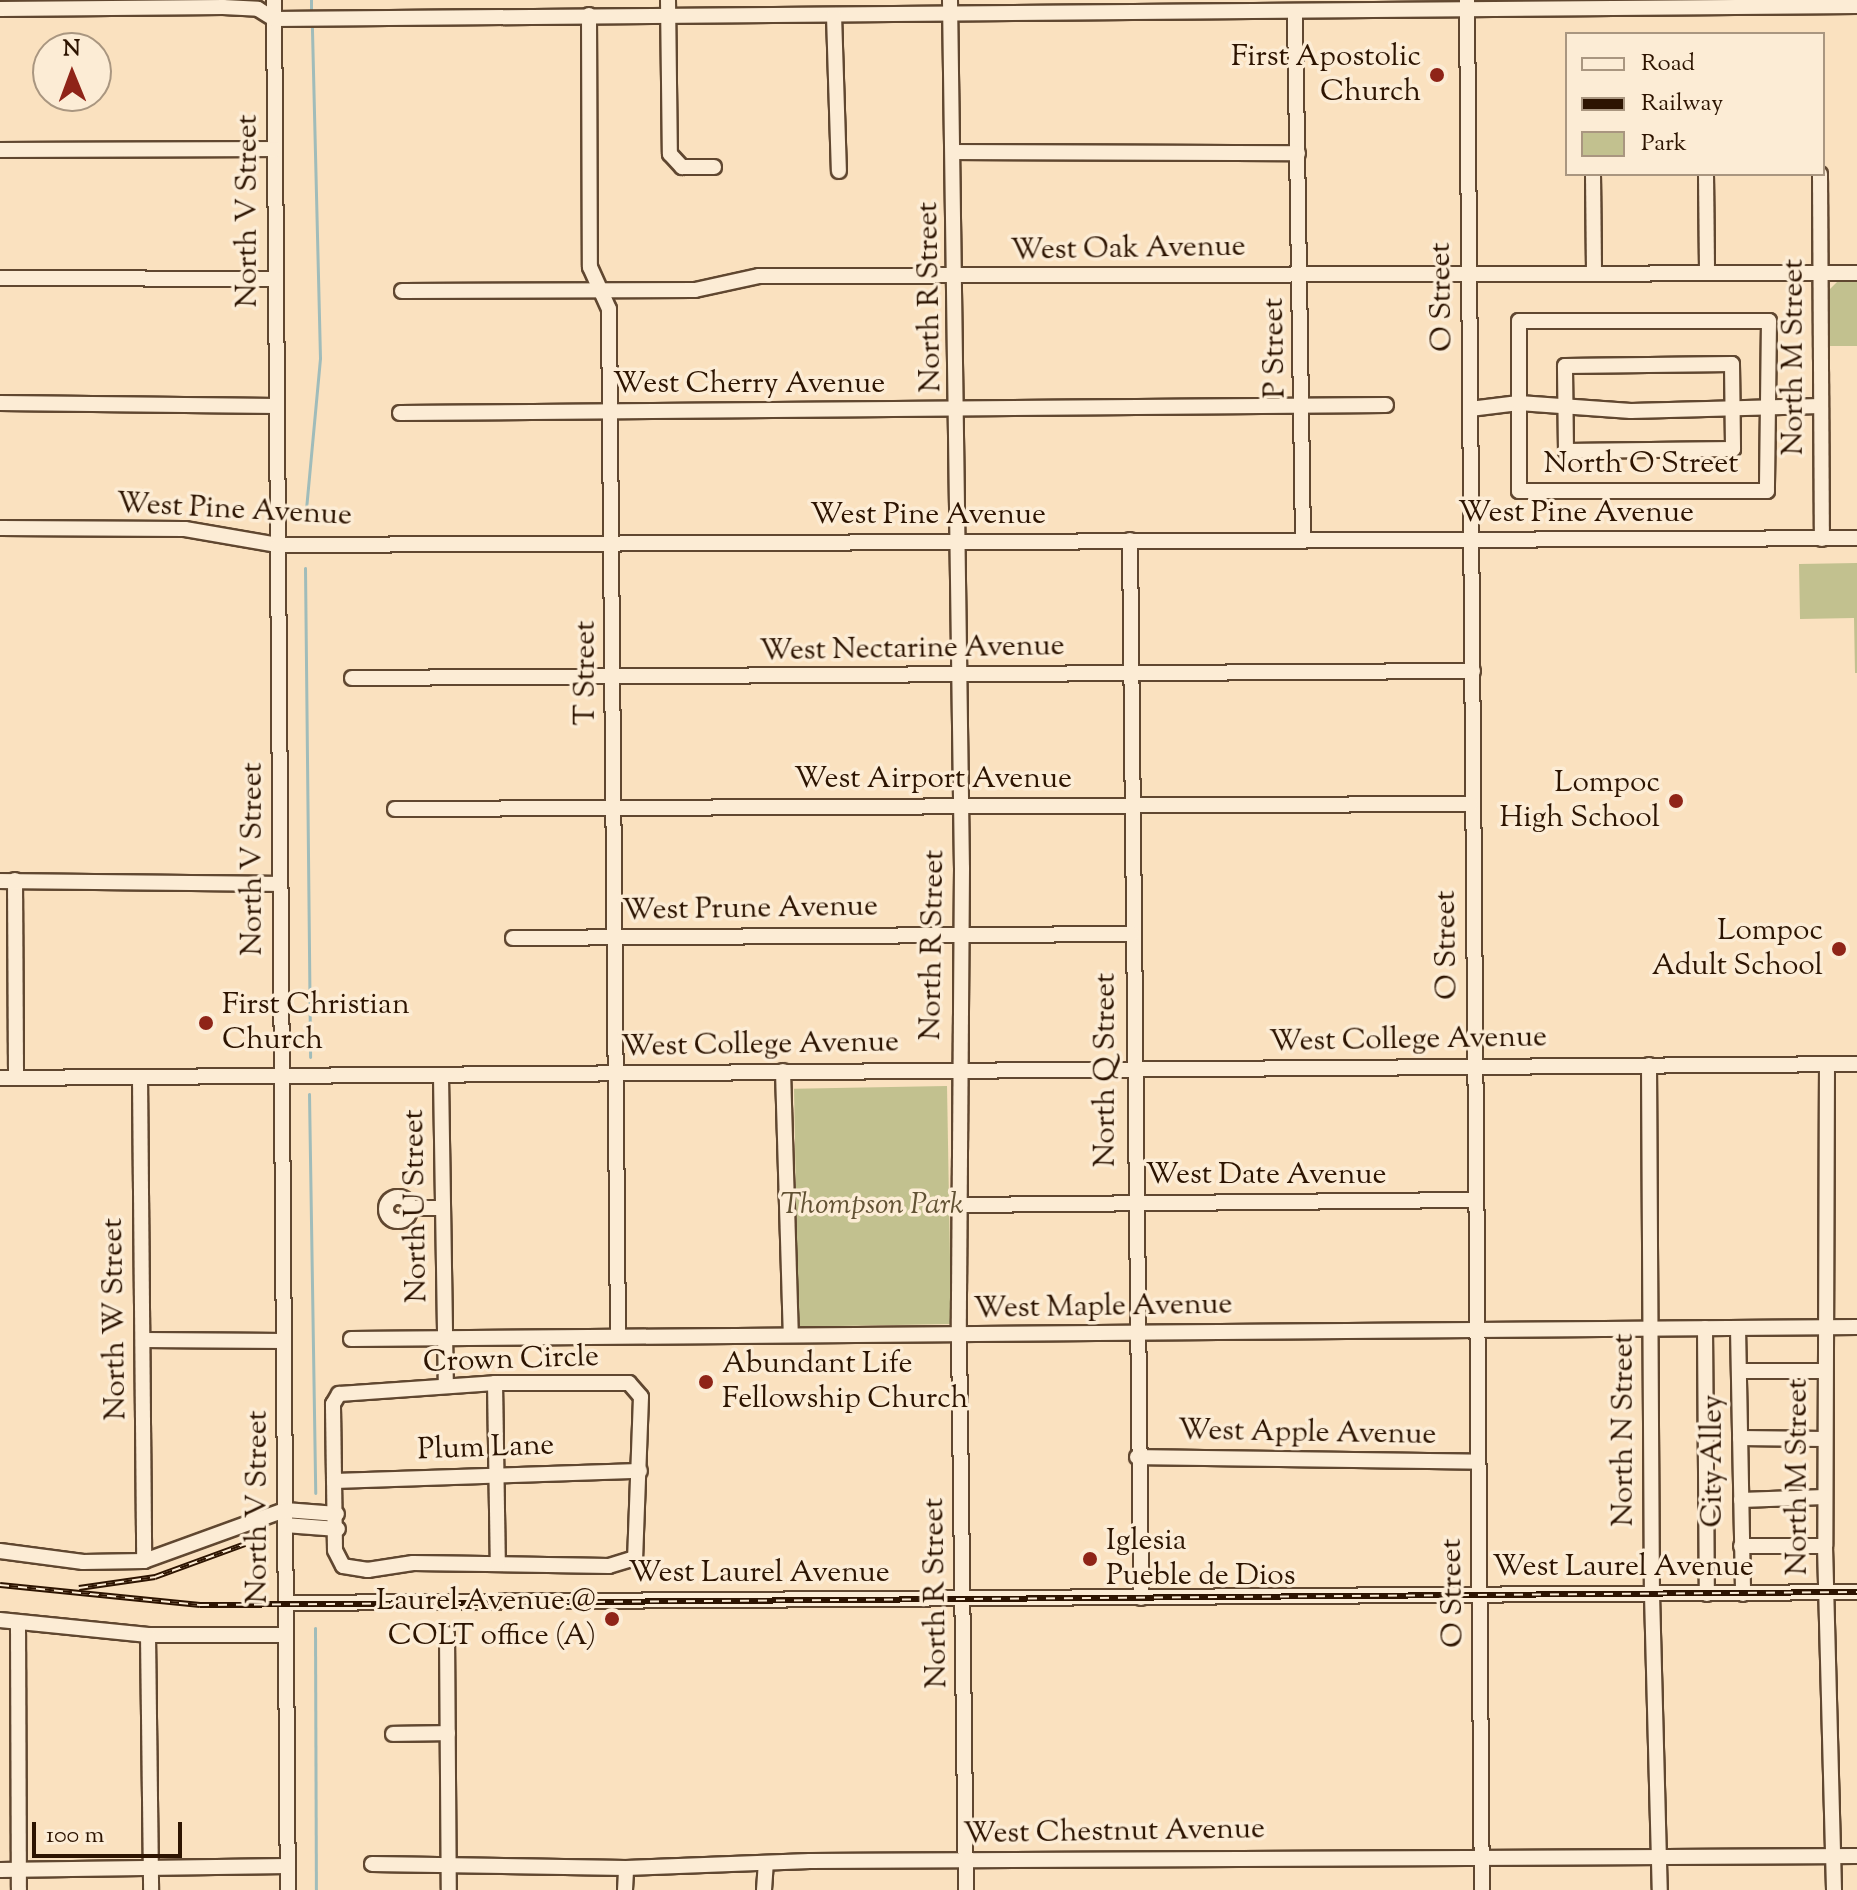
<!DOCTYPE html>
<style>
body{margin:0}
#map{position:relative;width:1857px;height:1890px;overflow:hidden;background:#fae1bf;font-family:"Sorts Mill Goudy",serif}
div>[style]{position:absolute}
.green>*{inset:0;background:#c2c18f;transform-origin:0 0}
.stream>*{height:3px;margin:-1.5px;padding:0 1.5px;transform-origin:1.5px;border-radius:1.5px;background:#a0bcba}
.roads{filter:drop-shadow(2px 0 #604730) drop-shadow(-2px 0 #604730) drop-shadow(0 2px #604730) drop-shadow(0 -2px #604730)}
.minor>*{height:14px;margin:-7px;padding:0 7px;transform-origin:7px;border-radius:7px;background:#fcecd5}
.minor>.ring{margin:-7px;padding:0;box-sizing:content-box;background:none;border:14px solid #fcecd5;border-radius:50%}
.rail>*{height:6px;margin-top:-3px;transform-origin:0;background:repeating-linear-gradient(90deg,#fcecd5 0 9px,#2d1401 0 18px);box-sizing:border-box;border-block:2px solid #2d1401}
.dots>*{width:22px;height:22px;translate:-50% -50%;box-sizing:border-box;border:4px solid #fcecd5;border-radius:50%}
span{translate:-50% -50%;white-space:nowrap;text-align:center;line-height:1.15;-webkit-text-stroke:7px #fcecd5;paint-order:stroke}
.poi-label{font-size:30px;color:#2d1401}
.right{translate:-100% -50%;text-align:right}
.left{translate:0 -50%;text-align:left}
.street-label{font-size:30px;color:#2d1401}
.park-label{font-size:30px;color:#615133;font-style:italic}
.legend{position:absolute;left:1565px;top:32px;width:260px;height:144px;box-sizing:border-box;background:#fcecd5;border:2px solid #a99680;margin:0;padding:10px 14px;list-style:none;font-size:24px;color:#2d1401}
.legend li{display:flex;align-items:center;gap:16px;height:40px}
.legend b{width:40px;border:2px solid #a99680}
.north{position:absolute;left:32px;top:32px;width:80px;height:80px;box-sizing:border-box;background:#fcecd5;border:2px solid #a99680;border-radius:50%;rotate:359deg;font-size:22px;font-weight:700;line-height:32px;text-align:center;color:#2d1401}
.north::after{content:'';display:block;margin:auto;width:28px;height:36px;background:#8f2418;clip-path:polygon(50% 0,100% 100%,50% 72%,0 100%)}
.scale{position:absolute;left:32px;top:1822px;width:150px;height:36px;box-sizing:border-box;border:4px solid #2d1401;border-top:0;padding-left:10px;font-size:24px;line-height:28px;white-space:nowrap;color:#2d1401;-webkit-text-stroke:6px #fcecd5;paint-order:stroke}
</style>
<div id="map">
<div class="green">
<div style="clip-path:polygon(1837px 282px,1857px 282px,1857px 346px,1828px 346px,1828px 291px)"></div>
<div style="clip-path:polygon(1857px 563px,1857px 673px,1855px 673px,1854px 618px,1800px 619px,1799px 564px)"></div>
<div style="left:947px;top:1086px;width:238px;height:153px;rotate:89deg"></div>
</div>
<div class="stream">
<div style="left:311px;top:0;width:14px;rotate:90deg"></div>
<div style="left:305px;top:520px;width:163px;rotate:-84.7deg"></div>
<div style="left:320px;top:358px;width:333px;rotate:-91.4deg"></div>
<div style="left:305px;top:568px;width:489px;rotate:89.4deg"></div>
<div style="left:309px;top:1094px;width:399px;rotate:89.1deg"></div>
<div style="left:315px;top:1628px;width:262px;rotate:89.8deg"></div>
</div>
<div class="roads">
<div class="minor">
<div style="left:274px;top:0;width:1890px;rotate:89.58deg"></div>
<div style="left:668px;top:0;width:154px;rotate:89.3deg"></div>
<div style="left:670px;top:154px;width:18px;rotate:47deg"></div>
<div style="left:682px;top:167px;width:32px"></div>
<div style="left:950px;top:0;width:868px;rotate:89.21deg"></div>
<div style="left:962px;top:868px;width:467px;rotate:90.4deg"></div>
<div style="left:959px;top:1335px;width:555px;rotate:89.28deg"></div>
<div style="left:1467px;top:0;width:1890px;rotate:89.55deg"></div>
<div style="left:0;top:9px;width:223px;rotate:-0.5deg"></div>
<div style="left:223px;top:7px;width:35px;rotate:3deg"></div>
<div style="left:258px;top:9px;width:19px;rotate:32deg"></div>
<div style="left:274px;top:19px;width:1583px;rotate:-0.47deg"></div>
<div style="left:1295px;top:13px;width:526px;rotate:89.13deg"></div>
<div style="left:589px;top:15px;width:252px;rotate:89.8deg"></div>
<div style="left:590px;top:267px;width:46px;rotate:65.7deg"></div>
<div style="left:609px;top:309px;width:1026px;rotate:89.5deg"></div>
<div style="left:834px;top:15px;width:156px;rotate:88.2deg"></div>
<div style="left:0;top:150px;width:275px;rotate:-0.2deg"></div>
<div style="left:955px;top:152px;width:343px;rotate:0.2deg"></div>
<div style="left:1593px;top:174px;width:97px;rotate:89.4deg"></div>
<div style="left:1706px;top:174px;width:98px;rotate:89.4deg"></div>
<div style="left:1820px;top:174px;width:365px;rotate:89.7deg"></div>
<div style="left:0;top:278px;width:276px;rotate:0.2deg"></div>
<div style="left:402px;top:291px;width:293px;rotate:-0.2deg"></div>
<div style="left:695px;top:290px;width:66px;rotate:-12.3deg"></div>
<div style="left:759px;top:276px;width:1098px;rotate:-0.16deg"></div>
<div style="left:1519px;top:321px;width:250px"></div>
<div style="left:1769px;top:321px;width:170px;rotate:90.7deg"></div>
<div style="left:1767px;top:491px;width:248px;rotate:180deg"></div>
<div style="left:1519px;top:491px;width:170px;rotate:-90deg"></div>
<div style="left:1732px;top:364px;width:85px;rotate:89.3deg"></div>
<div style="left:1733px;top:449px;width:167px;rotate:179.3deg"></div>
<div style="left:1566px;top:451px;width:85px;rotate:-90.7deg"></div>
<div style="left:1565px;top:366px;width:167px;rotate:-0.7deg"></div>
<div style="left:0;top:403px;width:277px;rotate:0.6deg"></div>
<div style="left:1470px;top:409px;width:49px;rotate:-7deg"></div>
<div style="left:1519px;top:403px;width:112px;rotate:4.1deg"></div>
<div style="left:1631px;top:411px;width:190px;rotate:-1.5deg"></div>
<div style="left:400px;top:413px;width:986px;rotate:-0.46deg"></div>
<div style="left:0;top:528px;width:185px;rotate:0.3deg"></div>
<div style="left:185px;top:529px;width:94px;rotate:9.8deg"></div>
<div style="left:278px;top:545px;width:1579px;rotate:-0.25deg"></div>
<div style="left:1130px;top:540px;width:1058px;rotate:89.4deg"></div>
<div style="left:352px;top:678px;width:1121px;rotate:-0.36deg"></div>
<div style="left:395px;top:809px;width:1076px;rotate:-0.27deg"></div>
<div style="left:15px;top:880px;width:198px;rotate:89.7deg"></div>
<div style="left:0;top:881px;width:280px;rotate:0.6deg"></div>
<div style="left:513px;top:938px;width:619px;rotate:-0.37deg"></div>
<div style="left:1827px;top:1064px;width:482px;rotate:90.2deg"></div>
<div style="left:1825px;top:1546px;width:344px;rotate:88.5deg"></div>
<div style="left:1649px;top:1065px;width:529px;rotate:89.68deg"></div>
<div style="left:1652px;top:1594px;width:296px;rotate:88.5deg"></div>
<div style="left:783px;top:1071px;width:263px;rotate:88.3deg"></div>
<div style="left:441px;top:1076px;width:310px;rotate:89.1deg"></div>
<div style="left:140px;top:1077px;width:484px;rotate:89.5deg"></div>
<div style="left:0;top:1078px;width:1857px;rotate:-0.43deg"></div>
<div class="ring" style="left:386px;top:1197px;width:10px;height:10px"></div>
<div style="left:961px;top:1205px;width:515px;rotate:-0.56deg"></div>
<div style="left:410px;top:1208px;width:33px"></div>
<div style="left:1705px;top:1328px;width:266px;rotate:89.6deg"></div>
<div style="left:1738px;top:1328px;width:266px;rotate:88.9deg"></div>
<div style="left:351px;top:1339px;width:1506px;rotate:-0.46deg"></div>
<div style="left:143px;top:1340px;width:141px;rotate:0.4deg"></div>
<div style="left:1740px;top:1371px;width:84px"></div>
<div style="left:495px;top:1383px;width:134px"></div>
<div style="left:629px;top:1383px;width:18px;rotate:49deg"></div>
<div style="left:641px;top:1397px;width:161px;rotate:92.1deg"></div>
<div style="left:635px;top:1558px;width:27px;rotate:163deg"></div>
<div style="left:609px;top:1566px;width:196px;rotate:-179.1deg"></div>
<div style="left:413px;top:1563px;width:46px;rotate:171.2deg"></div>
<div style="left:368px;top:1570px;width:25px;rotate:-171deg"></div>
<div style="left:343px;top:1566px;width:18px;rotate:-117deg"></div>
<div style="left:335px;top:1550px;width:146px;rotate:-90.8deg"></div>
<div style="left:333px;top:1404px;width:12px;rotate:-59deg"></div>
<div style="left:339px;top:1394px;width:156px;rotate:-4deg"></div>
<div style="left:495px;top:1383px;width:181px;rotate:89.1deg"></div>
<div style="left:1740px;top:1438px;width:84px;rotate:0.7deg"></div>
<div style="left:1137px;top:1457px;width:340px;rotate:0.8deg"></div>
<div style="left:334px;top:1481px;width:306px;rotate:-1.9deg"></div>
<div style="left:1741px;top:1500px;width:84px;rotate:-2deg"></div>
<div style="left:285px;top:1525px;width:53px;rotate:4.3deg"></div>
<div style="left:1741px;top:1546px;width:84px"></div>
<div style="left:0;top:1551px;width:84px;rotate:7.5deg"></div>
<div style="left:83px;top:1562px;width:61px;rotate:-0.9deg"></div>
<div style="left:144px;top:1561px;width:150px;rotate:-19.9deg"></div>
<div style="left:285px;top:1510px;width:52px;rotate:4.4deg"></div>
<div style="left:286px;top:1603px;width:1571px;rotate:-0.4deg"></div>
<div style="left:0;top:1620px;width:149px;rotate:5.8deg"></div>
<div style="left:148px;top:1635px;width:138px"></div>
<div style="left:18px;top:1623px;width:267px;rotate:89.8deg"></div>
<div style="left:447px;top:1634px;width:256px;rotate:89.6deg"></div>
<div style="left:148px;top:1635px;width:255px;rotate:89.3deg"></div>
<div style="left:393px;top:1734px;width:55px;rotate:-1deg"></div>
<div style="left:372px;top:1864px;width:254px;rotate:0.9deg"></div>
<div style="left:626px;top:1868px;width:184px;rotate:-2.2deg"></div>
<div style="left:810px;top:1861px;width:1047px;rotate:-0.27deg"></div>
<div style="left:0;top:1870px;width:288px;rotate:-0.8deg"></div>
<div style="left:625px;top:1890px;width:22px;rotate:-87deg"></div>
<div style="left:764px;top:1890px;width:27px;rotate:-86deg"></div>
</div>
</div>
<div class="rail">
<div style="left:0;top:1585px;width:201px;rotate:5.7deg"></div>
<div style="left:200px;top:1605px;width:1657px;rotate:-0.45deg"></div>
<div style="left:79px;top:1588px;width:77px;rotate:-8.2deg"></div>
<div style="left:155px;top:1577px;width:96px;rotate:-20.1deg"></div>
</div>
<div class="dots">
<div style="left:1437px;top:75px;background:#8f2418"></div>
<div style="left:1676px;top:801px;background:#8f2418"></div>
<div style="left:1839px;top:949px;background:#8f2418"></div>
<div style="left:206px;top:1023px;background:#8f2418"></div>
<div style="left:706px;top:1382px;background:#8f2418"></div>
<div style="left:1090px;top:1559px;background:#8f2418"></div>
<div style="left:612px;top:1619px;background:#8f2418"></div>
</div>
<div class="poi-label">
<span class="right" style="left:1421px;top:75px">First Apostolic<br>Church</span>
<span class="right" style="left:1660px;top:801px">Lompoc<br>High School</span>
<span class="right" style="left:1823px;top:949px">Lompoc<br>Adult School</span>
<span class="left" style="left:222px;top:1023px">First Christian<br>Church</span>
<span class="left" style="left:722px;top:1382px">Abundant Life<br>Fellowship Church</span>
<span class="left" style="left:1106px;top:1559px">Iglesia<br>Pueble de Dios</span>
<span class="right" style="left:596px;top:1619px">Laurel Avenue @<br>COLT office (A)</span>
</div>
<div class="street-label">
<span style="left:249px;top:211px;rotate:-90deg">North V Street</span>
<span style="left:1128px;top:250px;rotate:-1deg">West Oak Avenue</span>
<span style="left:931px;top:297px;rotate:-91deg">North R Street</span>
<span style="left:1443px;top:297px;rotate:-91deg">O Street</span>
<span style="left:1276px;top:348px;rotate:-91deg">P Street</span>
<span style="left:1795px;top:357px;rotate:-90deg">North M Street</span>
<span style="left:749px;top:385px">West Cherry Avenue</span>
<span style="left:1641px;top:465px">North O Street</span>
<span style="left:234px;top:511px;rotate:3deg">West Pine Avenue</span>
<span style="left:1576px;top:514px">West Pine Avenue</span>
<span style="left:928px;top:516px">West Pine Avenue</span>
<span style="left:912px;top:650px;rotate:-1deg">West Nectarine Avenue</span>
<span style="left:587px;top:673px;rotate:-90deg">T Street</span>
<span style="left:933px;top:780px">West Airport Avenue</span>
<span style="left:254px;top:859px;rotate:-90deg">North V Street</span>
<span style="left:750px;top:910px;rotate:-1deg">West Prune Avenue</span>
<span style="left:934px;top:945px;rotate:-89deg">North R Street</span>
<span style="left:1448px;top:945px;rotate:-91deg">O Street</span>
<span style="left:1408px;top:1041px;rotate:-1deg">West College Avenue</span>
<span style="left:760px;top:1046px;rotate:-1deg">West College Avenue</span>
<span style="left:1107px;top:1070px;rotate:-90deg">North Q Street</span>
<span style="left:1266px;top:1176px">West Date Avenue</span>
<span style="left:417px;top:1206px;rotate:-91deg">North U Street</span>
<span style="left:1103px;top:1308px;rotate:-1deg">West Maple Avenue</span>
<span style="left:116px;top:1319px;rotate:-91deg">North W Street</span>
<span style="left:511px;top:1361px;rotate:-2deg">Crown Circle</span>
<span style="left:1625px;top:1430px;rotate:-90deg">North N Street</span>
<span style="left:1307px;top:1434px;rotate:1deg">West Apple Avenue</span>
<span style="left:486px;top:1449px;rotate:-2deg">Plum Lane</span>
<span style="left:1714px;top:1461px;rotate:-90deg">City Alley</span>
<span style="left:1799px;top:1477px;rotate:-90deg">North M Street</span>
<span style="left:259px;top:1507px;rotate:-90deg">North V Street</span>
<span style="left:1623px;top:1568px">West Laurel Avenue</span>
<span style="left:759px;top:1574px">West Laurel Avenue</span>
<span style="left:937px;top:1593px;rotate:-91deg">North R Street</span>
<span style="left:1454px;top:1593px;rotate:-91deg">O Street</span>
<span style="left:1114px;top:1833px;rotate:-1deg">West Chestnut Avenue</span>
</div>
<div class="park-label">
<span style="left:872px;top:1206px">Thompson Park</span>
</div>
<ul class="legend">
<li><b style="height:10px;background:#fcecd5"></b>Road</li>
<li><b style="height:10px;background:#2d1401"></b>Railway</li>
<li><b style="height:22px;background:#c2c18f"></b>Park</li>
</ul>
<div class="north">N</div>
<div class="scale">100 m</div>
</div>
